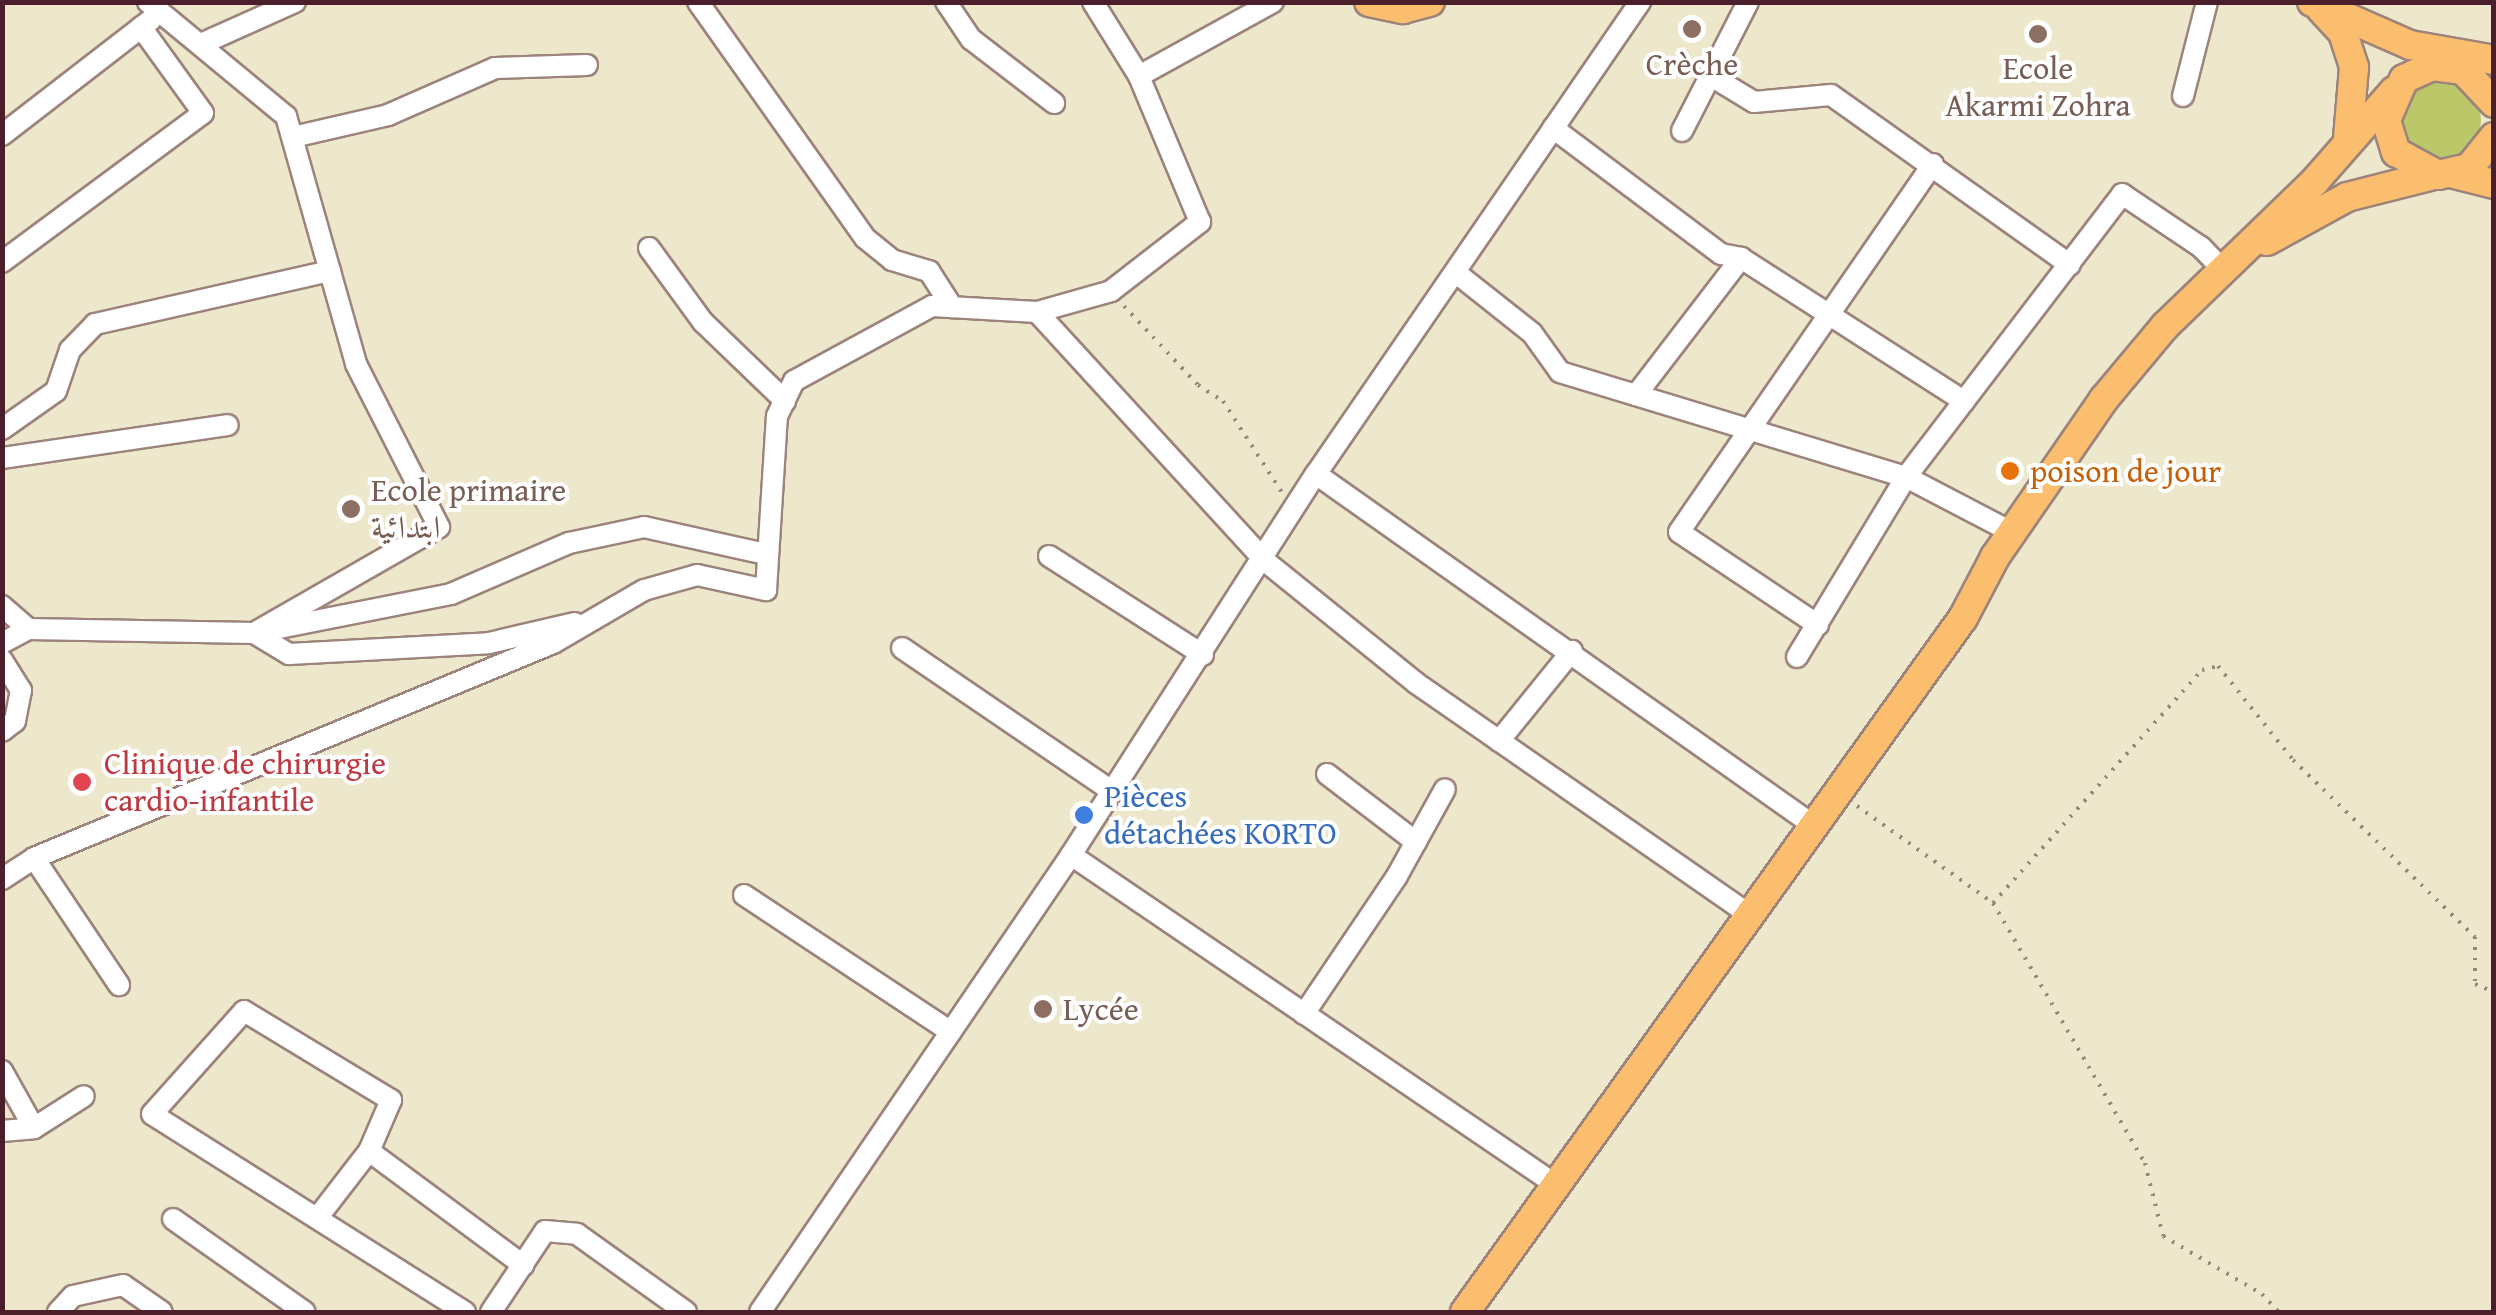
<!DOCTYPE html>
<meta charset="utf-8">
<style>
body{margin:0}
#map{position:relative;width:2496px;height:1315px;overflow:hidden;background:#ede7cc;font-family:"Gentium Book Plus",Amiri,serif}
div>[style]{position:absolute}
.green>*{inset:0;background:#bbc86a}
.round{border-radius:50%}
.path>*{height:4px;margin-top:-2px;transform-origin:0;background:repeating-linear-gradient(90deg,#9c837c 0 2.5px,transparent 0 10.5px)}
.roads{filter:drop-shadow(2px 0 #9c837c) drop-shadow(-2px 0 #9c837c) drop-shadow(0 2px #9c837c) drop-shadow(0 -2px #9c837c)}
.minor>*{height:20px;margin:-10px;padding:0 10px;transform-origin:10px;border-radius:10px;background:#fff}
.major>*{height:28px;margin:-14px;padding:0 14px;transform-origin:14px;border-radius:14px;background:#fbbe6e}
.dots>*{width:28px;height:28px;translate:-50% -50%;box-sizing:border-box;border:5px solid #fff;border-radius:50%}
span{translate:-50% -50%;white-space:nowrap;text-align:center;line-height:1.15;-webkit-text-stroke:8px #fff;paint-order:stroke}
.education-label{font-size:32px;color:#785e54}
.left{translate:0 -50%;text-align:left}
.food-label{font-size:32px;color:#c56008}
.health-label{font-size:32px;color:#be3a42}
.shop-label{font-size:32px;color:#366cbe}
.frame{position:absolute;inset:0;border:5px solid #4a1f2b;pointer-events:none}
</style>
<div id="map">
<div class="green">
<div class="round" style="left:2401px;top:80px;width:80px;height:80px"></div>
</div>
<div class="path">
<div style="left:1124px;top:306px;width:108px;rotate:46.9deg"></div>
<div style="left:1198px;top:385px;width:30px;rotate:33deg"></div>
<div style="left:1223px;top:401px;width:111px;rotate:57.2deg"></div>
<div style="left:1857px;top:806px;width:167px;rotate:35.5deg"></div>
<div style="left:1993px;top:903px;width:301px;rotate:59.7deg"></div>
<div style="left:2145px;top:1163px;width:75px;rotate:76.1deg"></div>
<div style="left:2163px;top:1236px;width:115px;rotate:30.4deg"></div>
<div style="left:2262px;top:1294px;width:25px;rotate:47deg"></div>
<div style="left:1993px;top:903px;width:313px;rotate:-48.1deg"></div>
<div style="left:2202px;top:670px;width:16px;rotate:-14deg"></div>
<div style="left:2218px;top:666px;width:120px;rotate:51.4deg"></div>
<div style="left:2293px;top:760px;width:254px;rotate:44.2deg"></div>
<div style="left:2475px;top:937px;width:47px;rotate:90deg"></div>
<div style="left:2475px;top:984px;width:21px;rotate:23deg"></div>
</div>
<div class="roads">
<div class="minor">
<div style="left:148px;top:2px;width:179px;rotate:39.6deg"></div>
<div style="left:286px;top:116px;width:258px;rotate:74.2deg"></div>
<div style="left:356px;top:364px;width:183px;rotate:63deg"></div>
<div style="left:439px;top:527px;width:213px;rotate:150.2deg"></div>
<div style="left:254px;top:633px;width:201px;rotate:-11.2deg"></div>
<div style="left:451px;top:594px;width:129px;rotate:-23.4deg"></div>
<div style="left:569px;top:543px;width:77px;rotate:-12deg"></div>
<div style="left:644px;top:527px;width:125px;rotate:12.5deg"></div>
<div style="left:698px;top:2px;width:289px;rotate:54.7deg"></div>
<div style="left:865px;top:238px;width:35px;rotate:39deg"></div>
<div style="left:892px;top:260px;width:39px;rotate:17deg"></div>
<div style="left:929px;top:271px;width:43px;rotate:57.4deg"></div>
<div style="left:946px;top:2px;width:45px;rotate:56deg"></div>
<div style="left:971px;top:39px;width:105px;rotate:37.6deg"></div>
<div style="left:201px;top:44px;width:103px;rotate:-24.1deg"></div>
<div style="left:1139px;top:76px;width:153px;rotate:-28.9deg"></div>
<div style="left:1711px;top:76px;width:50px;rotate:31.2deg"></div>
<div style="left:1754px;top:102px;width:77px;rotate:-5.2deg"></div>
<div style="left:1831px;top:95px;width:293px;rotate:35.4deg"></div>
<div style="left:2183px;top:96px;width:97px;rotate:-75.7deg"></div>
<div style="left:1553px;top:128px;width:210px;rotate:36.9deg"></div>
<div style="left:1721px;top:254px;width:20px;rotate:11deg"></div>
<div style="left:1741px;top:258px;width:265px;rotate:32.7deg"></div>
<div style="left:1682px;top:131px;width:145px;rotate:-62.9deg"></div>
<div style="left:2px;top:135px;width:188px;rotate:-37.7deg"></div>
<div style="left:293px;top:137px;width:98px;rotate:-13deg"></div>
<div style="left:388px;top:115px;width:117px;rotate:-23.7deg"></div>
<div style="left:495px;top:68px;width:92px;rotate:-1.9deg"></div>
<div style="left:649px;top:248px;width:92px;rotate:53.9deg"></div>
<div style="left:703px;top:322px;width:114px;rotate:43.9deg"></div>
<div style="left:2px;top:262px;width:250px;rotate:-36.5deg"></div>
<div style="left:203px;top:113px;width:106px;rotate:-125.8deg"></div>
<div style="left:1455px;top:272px;width:98px;rotate:38.4deg"></div>
<div style="left:1532px;top:333px;width:48px;rotate:54.3deg"></div>
<div style="left:1560px;top:372px;width:362px;rotate:16.9deg"></div>
<div style="left:1906px;top:477px;width:121px;rotate:27.6deg"></div>
<div style="left:1037px;top:312px;width:338px;rotate:47.5deg"></div>
<div style="left:1265px;top:561px;width:194px;rotate:38.9deg"></div>
<div style="left:1416px;top:683px;width:407px;rotate:34.8deg"></div>
<div style="left:1636px;top:395px;width:173px;rotate:-52.5deg"></div>
<div style="left:2px;top:429px;width:66px;rotate:-35.1deg"></div>
<div style="left:56px;top:391px;width:43px;rotate:-71.1deg"></div>
<div style="left:70px;top:350px;width:36px;rotate:-46deg"></div>
<div style="left:95px;top:324px;width:241px;rotate:-12.7deg"></div>
<div style="left:2px;top:458px;width:228px;rotate:-8.3deg"></div>
<div style="left:1316px;top:474px;width:608px;rotate:35.23deg"></div>
<div style="left:1049px;top:556px;width:183px;rotate:32.7deg"></div>
<div style="left:2px;top:606px;width:35px;rotate:41deg"></div>
<div style="left:28px;top:629px;width:226px;rotate:1deg"></div>
<div style="left:254px;top:633px;width:41px;rotate:31deg"></div>
<div style="left:289px;top:654px;width:200px;rotate:-3.1deg"></div>
<div style="left:489px;top:643px;width:88px;rotate:-13.1deg"></div>
<div style="left:1818px;top:625px;width:167px;rotate:-146.2deg"></div>
<div style="left:1679px;top:532px;width:447px;rotate:-55.4deg"></div>
<div style="left:2px;top:643px;width:30px;rotate:-28deg"></div>
<div style="left:902px;top:648px;width:255px;rotate:34.3deg"></div>
<div style="left:1797px;top:657px;width:210px;rotate:-58.8deg"></div>
<div style="left:1906px;top:477px;width:356px;rotate:-52.6deg"></div>
<div style="left:2122px;top:194px;width:95px;rotate:33.9deg"></div>
<div style="left:2201px;top:247px;width:29px;rotate:46deg"></div>
<div style="left:2px;top:660px;width:36px;rotate:58deg"></div>
<div style="left:21px;top:690px;width:32px;rotate:101deg"></div>
<div style="left:15px;top:721px;width:16px;rotate:142deg"></div>
<div style="left:1499px;top:741px;width:116px;rotate:-51deg"></div>
<div style="left:1327px;top:774px;width:112px;rotate:37.4deg"></div>
<div style="left:1071px;top:855px;width:585px;rotate:34.21deg"></div>
<div style="left:34px;top:858px;width:153px;rotate:56.2deg"></div>
<div style="left:2px;top:879px;width:38px;rotate:-33deg"></div>
<div style="left:34px;top:858px;width:562px;rotate:-22.5deg"></div>
<div style="left:553px;top:643px;width:105px;rotate:-30.2deg"></div>
<div style="left:644px;top:590px;width:55px;rotate:-15.8deg"></div>
<div style="left:697px;top:575px;width:71px;rotate:12.3deg"></div>
<div style="left:766px;top:590px;width:174px;rotate:-86.4deg"></div>
<div style="left:777px;top:416px;width:39px;rotate:-64deg"></div>
<div style="left:794px;top:381px;width:157px;rotate:-28.5deg"></div>
<div style="left:932px;top:306px;width:105px;rotate:3.3deg"></div>
<div style="left:1037px;top:312px;width:77px;rotate:-15.8deg"></div>
<div style="left:1111px;top:291px;width:113px;rotate:-37.8deg"></div>
<div style="left:1200px;top:222px;width:158px;rotate:-112.7deg"></div>
<div style="left:1139px;top:76px;width:87px;rotate:-121.9deg"></div>
<div style="left:744px;top:895px;width:248px;rotate:33.5deg"></div>
<div style="left:1304px;top:1014px;width:166px;rotate:-56deg"></div>
<div style="left:1397px;top:876px;width:99px;rotate:-61.1deg"></div>
<div style="left:2px;top:1071px;width:65px;rotate:60.7deg"></div>
<div style="left:2px;top:1131px;width:32px;rotate:-5deg"></div>
<div style="left:34px;top:1128px;width:59px;rotate:-32.6deg"></div>
<div style="left:318px;top:1217px;width:83px;rotate:-52.3deg"></div>
<div style="left:173px;top:1219px;width:161px;rotate:35.2deg"></div>
<div style="left:58px;top:1312px;width:22px;rotate:-47deg"></div>
<div style="left:73px;top:1296px;width:51px;rotate:-12.4deg"></div>
<div style="left:123px;top:1285px;width:47px;rotate:34.7deg"></div>
<div style="left:465px;top:1312px;width:370px;rotate:-147.7deg"></div>
<div style="left:152px;top:1114px;width:138px;rotate:-48.2deg"></div>
<div style="left:244px;top:1011px;width:172px;rotate:31.2deg"></div>
<div style="left:391px;top:1100px;width:56px;rotate:113.3deg"></div>
<div style="left:369px;top:1151px;width:192px;rotate:36.5deg"></div>
<div style="left:491px;top:1312px;width:97px;rotate:-56.3deg"></div>
<div style="left:545px;top:1231px;width:32px;rotate:5deg"></div>
<div style="left:577px;top:1234px;width:134px;rotate:35.6deg"></div>
<div style="left:760px;top:1312px;width:553px;rotate:-55.76deg"></div>
<div style="left:1071px;top:855px;width:453px;rotate:-57.3deg"></div>
<div style="left:1316px;top:474px;width:573px;rotate:-55.53deg"></div>
</div>
<div class="major">
<div style="left:1369px;top:2px;width:35px;rotate:12deg"></div>
<div style="left:1403px;top:9px;width:28px;rotate:-15deg"></div>
<div style="left:2312px;top:2px;width:107px;rotate:23.7deg"></div>
<div style="left:2410px;top:45px;width:85px;rotate:10.1deg"></div>
<div style="left:2321px;top:9px;width:33px;rotate:47deg"></div>
<div style="left:2343px;top:33px;width:36px;rotate:72deg"></div>
<div style="left:2354px;top:67px;width:72px;rotate:94.8deg"></div>
<div style="left:2494px;top:103px;width:45px;rotate:-133.2deg"></div>
<div style="left:2463px;top:70px;width:31px;rotate:-173deg"></div>
<div style="left:2432px;top:66px;width:31px;rotate:155deg"></div>
<div style="left:2404px;top:79px;width:45px;rotate:113.7deg"></div>
<div style="left:2386px;top:120px;width:34px;rotate:73deg"></div>
<div style="left:2396px;top:152px;width:48px;rotate:28.7deg"></div>
<div style="left:2438px;top:175px;width:32px;rotate:-13deg"></div>
<div style="left:2469px;top:168px;width:40px;rotate:-51deg"></div>
<div style="left:2454px;top:174px;width:41px;rotate:14deg"></div>
<div style="left:2267px;top:241px;width:91px;rotate:-28.8deg"></div>
<div style="left:2347px;top:197px;width:90px;rotate:-14.2deg"></div>
<div style="left:1465px;top:1312px;width:854px;rotate:-54.34deg"></div>
<div style="left:1963px;top:618px;width:69px;rotate:-62.3deg"></div>
<div style="left:1995px;top:557px;width:192px;rotate:-55.4deg"></div>
<div style="left:2104px;top:399px;width:95px;rotate:-50.1deg"></div>
<div style="left:2165px;top:326px;width:209px;rotate:-44deg"></div>
<div style="left:2315px;top:181px;width:120px;rotate:-48.7deg"></div>
</div>
</div>
<div class="dots">
<div style="left:1692px;top:29px;background:#8d6e63"></div>
<div style="left:2038px;top:34px;background:#8d6e63"></div>
<div style="left:2010px;top:471px;background:#e8710a"></div>
<div style="left:351px;top:509px;background:#8d6e63"></div>
<div style="left:82px;top:782px;background:#e0444e"></div>
<div style="left:1084px;top:815px;background:#3f7fe0"></div>
<div style="left:1043px;top:1009px;background:#8d6e63"></div>
</div>
<div class="education-label">
<span style="left:1692px;top:64px">Crèche</span>
<span style="left:2038px;top:87px">Ecole<br>Akarmi Zohra</span>
<span class="left" style="left:371px;top:509px">Ecole primaire<br>ابتدائية</span>
<span class="left" style="left:1063px;top:1009px">Lycée</span>
</div>
<div class="food-label">
<span class="left" style="left:2030px;top:471px">poison de jour</span>
</div>
<div class="health-label">
<span class="left" style="left:104px;top:782px">Clinique de chirurgie<br>cardio-infantile</span>
</div>
<div class="shop-label">
<span class="left" style="left:1104px;top:815px">Pièces<br>détachées KORTO</span>
</div>
<div class="frame"></div>
</div>
